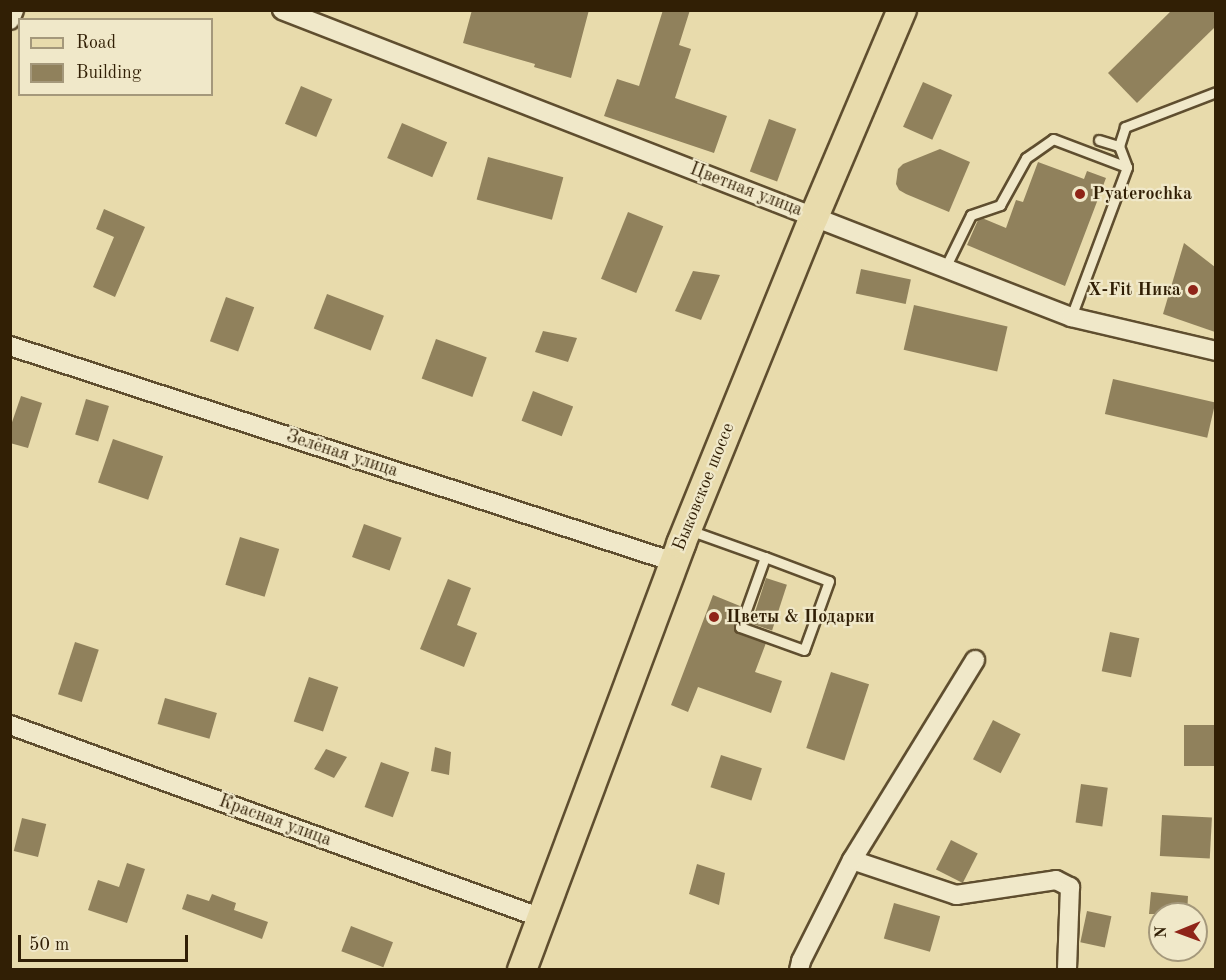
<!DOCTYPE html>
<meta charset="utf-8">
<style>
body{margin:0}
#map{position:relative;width:1226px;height:980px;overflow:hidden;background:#e8dbac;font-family:"Old Standard TT",serif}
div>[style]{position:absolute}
.building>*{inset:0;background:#90815c;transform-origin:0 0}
.roads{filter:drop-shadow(2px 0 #5f4e2f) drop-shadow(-2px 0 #5f4e2f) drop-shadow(0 2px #5f4e2f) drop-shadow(0 -2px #5f4e2f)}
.lane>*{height:9px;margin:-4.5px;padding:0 4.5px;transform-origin:4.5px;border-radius:4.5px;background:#f0e8c9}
.street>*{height:18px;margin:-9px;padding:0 9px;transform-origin:9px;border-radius:9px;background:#f0e8c9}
.primary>*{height:28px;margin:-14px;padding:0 14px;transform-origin:14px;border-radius:14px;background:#e8dbac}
.dots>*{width:16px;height:16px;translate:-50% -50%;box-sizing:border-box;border:3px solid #f0e8c9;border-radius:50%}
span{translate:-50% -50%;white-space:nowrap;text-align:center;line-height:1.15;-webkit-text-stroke:4.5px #f0e8c9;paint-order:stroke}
.street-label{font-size:18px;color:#311f05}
.poi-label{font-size:18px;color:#311f05;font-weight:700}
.left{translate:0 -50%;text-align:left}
.right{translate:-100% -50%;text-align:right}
.frame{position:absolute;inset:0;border:12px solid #311f05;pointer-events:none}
.legend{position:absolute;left:18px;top:18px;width:195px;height:78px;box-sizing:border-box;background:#f0e8c9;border:2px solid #a4987b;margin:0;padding:8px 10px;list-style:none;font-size:18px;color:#311f05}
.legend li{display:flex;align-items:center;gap:12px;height:30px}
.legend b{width:30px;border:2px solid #a4987b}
.north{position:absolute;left:1148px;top:902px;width:60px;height:60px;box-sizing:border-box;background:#f0e8c9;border:2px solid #a4987b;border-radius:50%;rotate:269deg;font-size:16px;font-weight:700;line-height:24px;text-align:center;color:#311f05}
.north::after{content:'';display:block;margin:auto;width:21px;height:27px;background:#8f2418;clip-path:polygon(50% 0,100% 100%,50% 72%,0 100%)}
.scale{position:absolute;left:18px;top:935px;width:170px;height:27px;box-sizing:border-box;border:3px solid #311f05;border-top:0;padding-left:8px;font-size:18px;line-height:21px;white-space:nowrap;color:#311f05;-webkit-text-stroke:4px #f0e8c9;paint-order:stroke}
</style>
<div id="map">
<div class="building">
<div style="clip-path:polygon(472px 10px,589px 10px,571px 78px,534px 67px,535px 64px,463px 43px)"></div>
<div style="clip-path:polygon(663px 10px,690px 10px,679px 45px,691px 49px,675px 98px,727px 116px,714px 153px,604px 116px,617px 79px,639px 86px)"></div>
<div style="clip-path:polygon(1172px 10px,1215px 10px,1215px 27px,1137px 103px,1108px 73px)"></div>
<div style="left:923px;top:82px;width:32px;height:49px;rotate:24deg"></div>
<div style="left:301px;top:86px;width:34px;height:41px;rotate:23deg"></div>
<div style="left:769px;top:119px;width:29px;height:56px;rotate:20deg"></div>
<div style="left:402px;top:123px;width:49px;height:38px;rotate:23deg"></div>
<div style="clip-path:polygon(940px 149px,970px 162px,949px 212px,906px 194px,899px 190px,896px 184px,898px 169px,903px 164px)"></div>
<div style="left:488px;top:157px;width:78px;height:44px;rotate:15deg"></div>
<div style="clip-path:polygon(1038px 162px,1084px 179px,1087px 171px,1106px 178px,1065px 286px,967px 245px,978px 220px,982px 218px,1006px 228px,1016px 200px,1023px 202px)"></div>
<div style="clip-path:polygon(104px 209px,145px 227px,115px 297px,93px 287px,114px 237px,96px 229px)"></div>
<div style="left:628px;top:212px;width:38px;height:72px;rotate:22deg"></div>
<div style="clip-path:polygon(1184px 243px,1215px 267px,1215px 332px,1163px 314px)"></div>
<div style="left:861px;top:269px;width:51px;height:25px;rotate:12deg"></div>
<div style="clip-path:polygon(693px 271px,720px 275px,701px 320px,675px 311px)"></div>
<div style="left:327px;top:294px;width:61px;height:37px;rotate:21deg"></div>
<div style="left:226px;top:297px;width:30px;height:47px;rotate:20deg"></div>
<div style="left:914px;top:305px;width:96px;height:46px;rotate:13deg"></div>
<div style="clip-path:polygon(543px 331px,577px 338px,568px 362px,535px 352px)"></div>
<div style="left:436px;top:339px;width:54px;height:42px;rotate:20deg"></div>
<div style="left:1113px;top:379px;width:105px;height:36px;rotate:13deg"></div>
<div style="left:533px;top:391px;width:43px;height:32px;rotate:21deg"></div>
<div style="clip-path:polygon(21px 396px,42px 403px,28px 448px,10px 443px,10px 428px)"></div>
<div style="left:86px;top:399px;width:24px;height:37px;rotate:17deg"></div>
<div style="left:113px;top:439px;width:53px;height:46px;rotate:19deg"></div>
<div style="left:364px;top:524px;width:40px;height:35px;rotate:20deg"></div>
<div style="left:240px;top:537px;width:41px;height:50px;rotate:17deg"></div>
<div style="left:766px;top:578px;width:22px;height:48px;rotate:18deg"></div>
<div style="clip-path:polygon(448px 579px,471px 588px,457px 625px,477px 633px,464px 667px,420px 649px)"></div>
<div style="clip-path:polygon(713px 595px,740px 606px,734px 625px,735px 632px,766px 643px,755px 672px,782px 681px,771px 713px,698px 687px,688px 712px,671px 705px)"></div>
<div style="left:1110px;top:632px;width:30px;height:40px;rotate:12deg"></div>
<div style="left:75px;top:642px;width:25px;height:55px;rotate:18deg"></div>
<div style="left:831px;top:672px;width:40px;height:80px;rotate:18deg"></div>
<div style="left:309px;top:677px;width:31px;height:47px;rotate:19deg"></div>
<div style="left:165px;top:698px;width:54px;height:27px;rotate:16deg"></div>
<div style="left:993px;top:720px;width:31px;height:44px;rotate:27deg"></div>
<div style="left:1215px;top:725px;width:41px;height:31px;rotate:90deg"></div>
<div style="clip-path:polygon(435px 747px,451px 752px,449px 775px,431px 771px)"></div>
<div style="clip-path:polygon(326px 749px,347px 757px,334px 778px,314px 769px)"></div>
<div style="left:721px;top:755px;width:43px;height:34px;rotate:18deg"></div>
<div style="left:381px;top:762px;width:30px;height:48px;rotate:20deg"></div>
<div style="left:1081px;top:784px;width:27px;height:39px;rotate:8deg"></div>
<div style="left:1162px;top:815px;width:50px;height:41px;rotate:3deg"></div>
<div style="left:22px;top:818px;width:25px;height:34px;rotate:14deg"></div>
<div style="left:951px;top:840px;width:30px;height:33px;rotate:27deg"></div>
<div style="clip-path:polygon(127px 863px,145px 869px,127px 923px,88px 910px,98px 880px,119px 887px)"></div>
<div style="clip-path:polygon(697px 864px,725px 873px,719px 905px,689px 894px)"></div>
<div style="clip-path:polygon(1151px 892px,1188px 896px,1187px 914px,1149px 914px)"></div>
<div style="clip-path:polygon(187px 894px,209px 901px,212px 894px,236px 903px,234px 910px,268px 922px,262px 939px,182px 909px)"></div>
<div style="left:894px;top:903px;width:48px;height:37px;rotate:16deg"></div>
<div style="left:1087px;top:911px;width:25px;height:32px;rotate:12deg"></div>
<div style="left:351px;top:926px;width:45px;height:27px;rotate:21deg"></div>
</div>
<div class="roads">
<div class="lane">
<div style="left:1099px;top:140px;width:21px;rotate:17deg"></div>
<div style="left:945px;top:268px;width:59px;rotate:-63.9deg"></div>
<div style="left:971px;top:215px;width:31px;rotate:-19deg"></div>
<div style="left:1000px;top:205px;width:54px;rotate:-61deg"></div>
<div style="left:1026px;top:158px;width:33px;rotate:-35deg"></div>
<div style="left:1053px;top:139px;width:79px;rotate:20.7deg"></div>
<div style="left:1071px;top:317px;width:160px;rotate:-69.5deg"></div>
<div style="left:1127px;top:167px;width:22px;rotate:-111deg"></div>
<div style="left:1119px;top:146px;width:20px;rotate:-72deg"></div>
<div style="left:1125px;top:127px;width:97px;rotate:-21deg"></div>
<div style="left:689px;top:530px;width:81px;rotate:19.6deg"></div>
<div style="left:765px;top:557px;width:68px;rotate:20.6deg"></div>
<div style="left:829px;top:581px;width:73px;rotate:109.9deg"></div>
<div style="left:804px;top:650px;width:68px;rotate:-160.2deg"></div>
<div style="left:740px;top:627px;width:74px;rotate:-70.3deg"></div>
</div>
<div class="street">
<div style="left:282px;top:10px;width:847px;rotate:21.26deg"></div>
<div style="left:1071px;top:317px;width:149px;rotate:13.2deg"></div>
<div style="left:10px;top:20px;width:11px;rotate:-68deg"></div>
<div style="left:10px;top:346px;width:698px;rotate:18.02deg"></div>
<div style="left:10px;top:725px;width:563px;rotate:19.95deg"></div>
<div style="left:852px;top:860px;width:110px;rotate:18.6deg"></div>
<div style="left:956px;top:895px;width:101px;rotate:-8.5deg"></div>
<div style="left:1056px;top:880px;width:16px;rotate:27deg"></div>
<div style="left:1070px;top:887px;width:83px;rotate:92.1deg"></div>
<div style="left:799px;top:970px;width:9px;rotate:-77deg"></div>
<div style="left:801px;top:961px;width:113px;rotate:-63.2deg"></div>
<div style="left:852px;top:860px;width:235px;rotate:-58.4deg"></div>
</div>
<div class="primary">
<div style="left:522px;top:970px;width:455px;rotate:-69.5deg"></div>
<div style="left:681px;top:544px;width:353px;rotate:-67.9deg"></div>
<div style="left:814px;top:217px;width:225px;rotate:-67deg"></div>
</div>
</div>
<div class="dots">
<div style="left:1080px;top:194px;background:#8f2418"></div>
<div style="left:1193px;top:290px;background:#8f2418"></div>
<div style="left:714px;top:617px;background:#8f2418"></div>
</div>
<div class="street-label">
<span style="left:746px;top:190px;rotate:21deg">Цветная улица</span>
<span style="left:342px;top:454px;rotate:18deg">Зелёная улица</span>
<span style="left:704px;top:487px;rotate:-68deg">Быковское шоссе</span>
<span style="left:275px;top:821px;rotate:20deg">Красная улица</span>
</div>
<div class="poi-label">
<span class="left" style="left:1092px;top:194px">Pyaterochka</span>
<span class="right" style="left:1181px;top:290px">X-Fit Ника</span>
<span class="left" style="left:726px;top:617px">Цветы &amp; Подарки</span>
</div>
<div class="frame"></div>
<ul class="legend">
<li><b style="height:8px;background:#e8dbac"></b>Road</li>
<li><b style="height:16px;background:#90815c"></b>Building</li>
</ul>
<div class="north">N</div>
<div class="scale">50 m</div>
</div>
